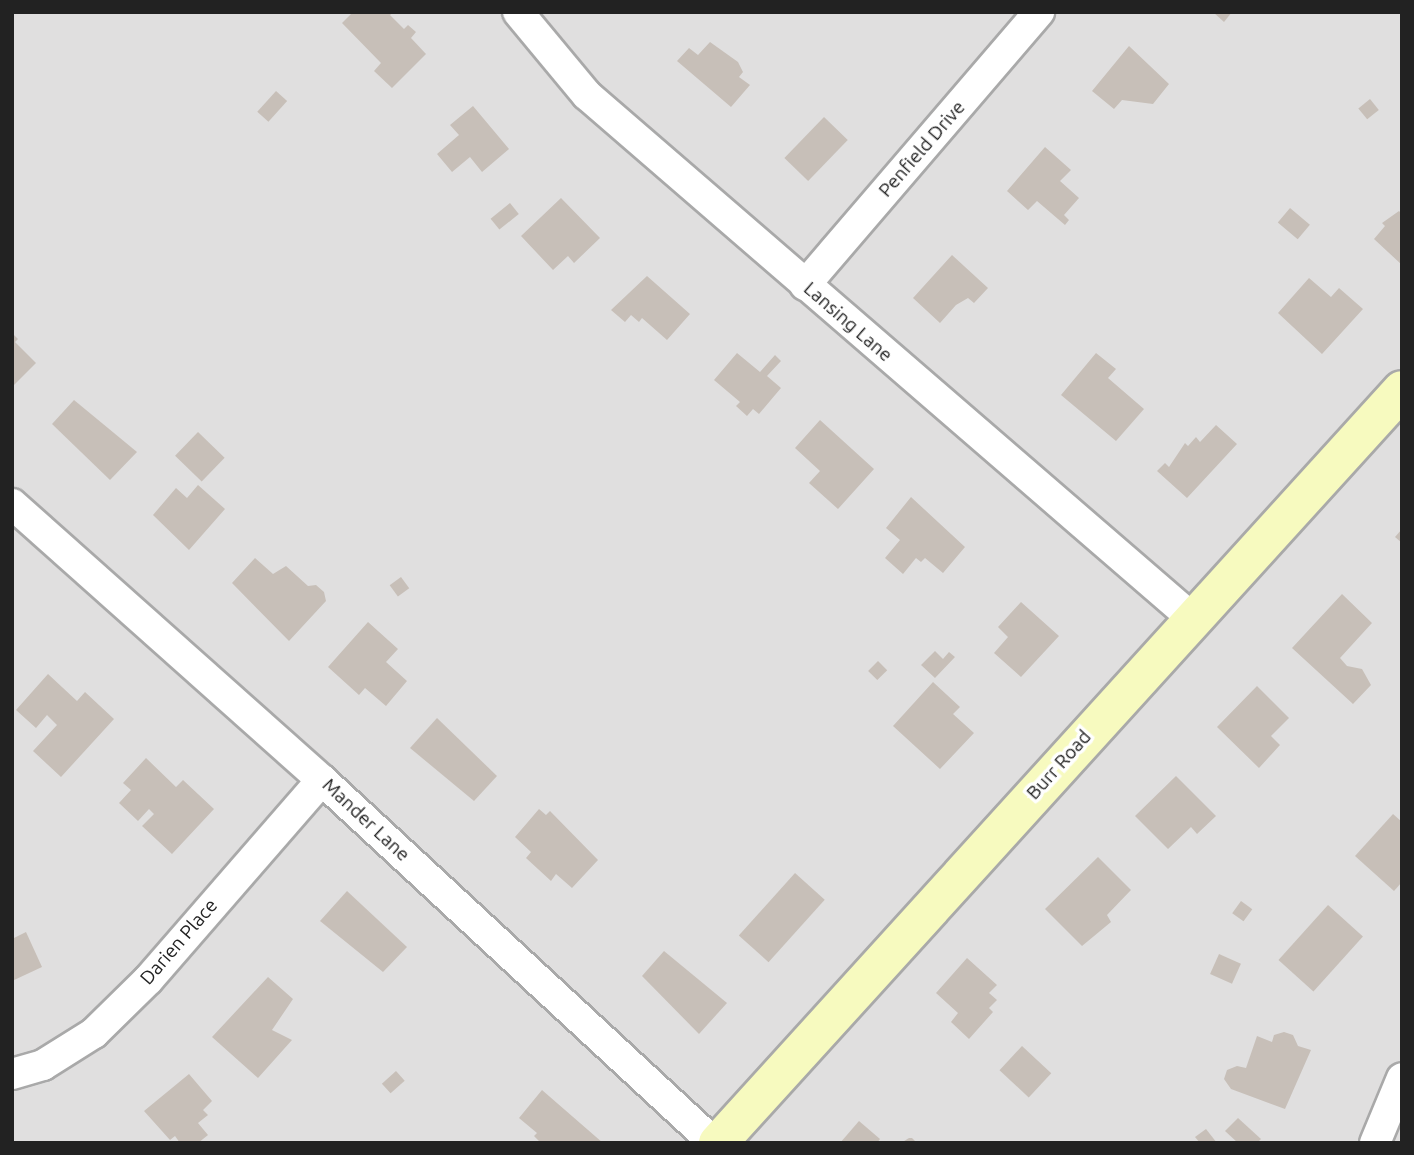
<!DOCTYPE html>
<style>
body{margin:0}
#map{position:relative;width:1414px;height:1155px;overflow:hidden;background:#f2efe9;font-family:Ubuntu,sans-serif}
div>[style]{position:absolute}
.residential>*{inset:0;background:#e0dfdf;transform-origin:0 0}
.building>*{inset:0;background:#c7bfb8;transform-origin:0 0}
.roads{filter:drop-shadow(2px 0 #a9a9a9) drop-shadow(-2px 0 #a9a9a9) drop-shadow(0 2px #a9a9a9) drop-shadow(0 -2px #a9a9a9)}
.street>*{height:30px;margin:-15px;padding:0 15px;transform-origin:15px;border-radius:15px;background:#fff}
.secondary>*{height:38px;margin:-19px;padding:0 19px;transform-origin:19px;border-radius:19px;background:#f7fabf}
span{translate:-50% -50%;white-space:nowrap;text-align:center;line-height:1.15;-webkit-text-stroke:7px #fff;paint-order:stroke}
.street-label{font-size:19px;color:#222}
.frame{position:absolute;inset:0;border:14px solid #222;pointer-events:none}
</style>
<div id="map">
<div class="residential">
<div style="left:12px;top:12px;width:1390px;height:1131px"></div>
</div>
<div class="building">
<div style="clip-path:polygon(353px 12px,393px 12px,390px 15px,404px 29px,408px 25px,416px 32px,411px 38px,426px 54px,392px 88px,374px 71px,381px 63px,342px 23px)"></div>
<div style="clip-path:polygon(1213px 12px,1232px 12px,1224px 22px)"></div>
<div style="clip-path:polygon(710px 42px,738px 62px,743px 72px,739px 77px,750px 85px,731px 107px,677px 61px,689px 48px,698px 55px)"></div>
<div style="clip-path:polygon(1129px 46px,1169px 84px,1153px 104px,1122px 100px,1114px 109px,1092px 91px)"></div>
<div style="left:276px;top:91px;width:15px;height:28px;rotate:42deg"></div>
<div style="left:1370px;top:99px;width:14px;height:15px;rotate:51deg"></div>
<div style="clip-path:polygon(473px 106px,509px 149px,482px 172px,470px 157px,452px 172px,437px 154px,459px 135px,450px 125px)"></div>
<div style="left:824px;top:117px;width:33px;height:57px;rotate:44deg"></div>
<div style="clip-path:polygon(1045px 147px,1071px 170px,1060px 181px,1079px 198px,1064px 215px,1069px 220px,1065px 225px,1037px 201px,1028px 210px,1007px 191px)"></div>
<div style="clip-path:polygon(561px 198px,600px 238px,574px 263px,568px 256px,553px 270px,521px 236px)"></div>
<div style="left:510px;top:203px;width:14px;height:25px;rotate:51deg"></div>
<div style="left:1290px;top:208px;width:26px;height:19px;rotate:40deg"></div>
<div style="clip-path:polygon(1399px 211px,1402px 214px,1402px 265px,1374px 239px,1385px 226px,1382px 223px)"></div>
<div style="clip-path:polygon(952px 255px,988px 288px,974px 303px,968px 298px,956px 305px,940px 323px,913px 298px)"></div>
<div style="clip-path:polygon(647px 276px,690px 314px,667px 340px,642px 318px,639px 322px,631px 315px,625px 322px,611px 310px)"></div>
<div style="clip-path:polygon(1309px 278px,1331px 297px,1339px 288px,1363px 309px,1322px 354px,1278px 313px)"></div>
<div style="clip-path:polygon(12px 333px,18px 339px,15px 342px,36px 363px,12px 387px)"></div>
<div style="clip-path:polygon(737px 353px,760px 372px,775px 355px,781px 361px,767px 376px,781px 388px,759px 414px,753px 409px,747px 416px,736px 406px,740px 402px,714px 380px)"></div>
<div style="clip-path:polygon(1096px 353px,1116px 369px,1108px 378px,1144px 409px,1116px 441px,1061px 395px)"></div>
<div style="clip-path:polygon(74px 400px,137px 452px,110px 480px,52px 424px)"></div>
<div style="clip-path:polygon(820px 420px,874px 469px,838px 509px,809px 483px,820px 471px,795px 448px)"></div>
<div style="clip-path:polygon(1216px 425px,1237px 444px,1187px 498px,1157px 471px,1165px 463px,1169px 467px,1185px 443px,1188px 446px,1196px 437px,1200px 442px)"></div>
<div style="left:198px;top:432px;width:37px;height:33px;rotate:44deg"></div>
<div style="clip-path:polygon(198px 485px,225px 509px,189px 550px,153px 515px,176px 488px,187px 498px)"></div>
<div style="clip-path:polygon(911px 497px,965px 547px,943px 573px,925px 558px,921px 562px,916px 558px,903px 574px,885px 558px,900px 540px,886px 528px)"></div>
<div style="clip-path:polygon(1402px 529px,1402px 543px,1395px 537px)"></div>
<div style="clip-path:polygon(255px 558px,273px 574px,286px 566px,308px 586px,316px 585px,324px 592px,326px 601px,289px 641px,232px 583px)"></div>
<div style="left:401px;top:577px;width:14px;height:14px;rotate:54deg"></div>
<div style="clip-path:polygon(1342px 594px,1372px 623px,1340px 658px,1347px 666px,1362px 669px,1371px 685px,1353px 704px,1292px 648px)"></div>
<div style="clip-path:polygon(1021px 602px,1059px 636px,1021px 677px,994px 653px,1008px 637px,998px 627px)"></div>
<div style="clip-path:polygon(368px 622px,398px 649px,386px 662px,407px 681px,386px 706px,365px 688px,359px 695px,328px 667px)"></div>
<div style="clip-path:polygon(935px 651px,943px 659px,949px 652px,955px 657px,935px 678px,921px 665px)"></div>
<div style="left:878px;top:661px;width:13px;height:14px;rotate:45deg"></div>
<div style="clip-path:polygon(48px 674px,77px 701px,85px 692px,114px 719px,61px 777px,33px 751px,57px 725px,47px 715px,36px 728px,16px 710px)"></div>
<div style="clip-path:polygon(933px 682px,960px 707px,953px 714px,974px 733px,940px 769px,893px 726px)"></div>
<div style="clip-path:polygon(1257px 686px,1289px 718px,1271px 736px,1280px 745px,1259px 768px,1217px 727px)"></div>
<div style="clip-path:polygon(437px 718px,497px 776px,474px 801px,410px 748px)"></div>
<div style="clip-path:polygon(146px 758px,176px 787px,183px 780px,214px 809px,172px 854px,142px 826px,154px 814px,149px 809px,138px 821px,119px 803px,131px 790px,123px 783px)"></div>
<div style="clip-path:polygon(1176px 776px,1216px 816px,1197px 834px,1191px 827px,1168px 849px,1135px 816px)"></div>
<div style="clip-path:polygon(539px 809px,546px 815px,550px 811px,598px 860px,572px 888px,556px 874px,551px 881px,526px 858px,531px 852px,515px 837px)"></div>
<div style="clip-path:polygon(1393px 814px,1402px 822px,1402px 882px,1394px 891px,1355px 856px)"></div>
<div style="clip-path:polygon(1098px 857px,1131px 890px,1107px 915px,1111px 922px,1082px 946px,1045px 909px)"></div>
<div style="left:795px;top:873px;width:40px;height:84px;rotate:42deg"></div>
<div style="clip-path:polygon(347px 891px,407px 947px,383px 972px,320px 921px)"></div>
<div style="left:1241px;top:901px;width:14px;height:15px;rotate:36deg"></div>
<div style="left:1328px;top:905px;width:47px;height:74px;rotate:42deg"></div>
<div style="clip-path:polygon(26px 932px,42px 967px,12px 981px,12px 939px)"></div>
<div style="clip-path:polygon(664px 951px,727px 1003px,699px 1034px,642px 976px)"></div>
<div style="left:1219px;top:954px;width:24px;height:22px;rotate:24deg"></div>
<div style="clip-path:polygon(967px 958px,997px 985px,989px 993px,997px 1000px,989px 1008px,993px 1012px,969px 1039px,951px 1022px,958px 1013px,936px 993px)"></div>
<div style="clip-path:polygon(268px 977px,293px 999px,272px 1030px,292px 1040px,258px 1078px,212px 1037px)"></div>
<div style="clip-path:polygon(1284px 1032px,1293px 1035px,1298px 1046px,1311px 1050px,1285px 1109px,1231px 1089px,1224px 1079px,1227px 1070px,1237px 1066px,1246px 1068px,1257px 1036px,1272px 1042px,1274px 1035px)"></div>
<div style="left:1022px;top:1046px;width:40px;height:33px;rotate:43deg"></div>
<div style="left:396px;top:1071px;width:13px;height:19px;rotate:48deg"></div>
<div style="clip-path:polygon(189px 1074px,212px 1101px,203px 1110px,208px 1115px,198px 1123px,208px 1135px,198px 1143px,180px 1143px,175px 1136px,170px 1140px,144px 1111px)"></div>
<div style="clip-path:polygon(542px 1090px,603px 1143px,541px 1143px,534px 1136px,537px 1133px,519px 1118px)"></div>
<div style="clip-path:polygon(1238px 1118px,1261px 1139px,1257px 1143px,1238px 1143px,1225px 1131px)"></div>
<div style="clip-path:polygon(859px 1121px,880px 1139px,877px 1143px,840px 1143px)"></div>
<div style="clip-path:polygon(1206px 1129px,1217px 1143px,1200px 1143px,1195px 1137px)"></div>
<div style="clip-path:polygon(909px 1138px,912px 1138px,917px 1143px,901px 1143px)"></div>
</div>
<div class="roads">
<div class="street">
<div style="left:518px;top:12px;width:108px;rotate:50.3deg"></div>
<div style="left:587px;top:95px;width:800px;rotate:40.84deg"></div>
<div style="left:805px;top:285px;width:360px;rotate:-49.4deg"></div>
<div style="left:12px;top:504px;width:415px;rotate:41.7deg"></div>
<div style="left:322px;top:780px;width:534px;rotate:42.8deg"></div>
<div style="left:12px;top:1074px;width:32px;rotate:-16deg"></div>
<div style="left:43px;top:1065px;width:60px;rotate:-32.1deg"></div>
<div style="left:94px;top:1033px;width:76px;rotate:-44.5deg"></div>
<div style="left:148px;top:980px;width:265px;rotate:-49deg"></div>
<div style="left:1375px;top:1143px;width:70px;rotate:-67.4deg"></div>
</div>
<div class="secondary">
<div style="left:718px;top:1143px;width:1017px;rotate:-47.75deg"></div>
</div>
</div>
<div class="street-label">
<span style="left:922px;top:149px;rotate:-49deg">Penfield Drive</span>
<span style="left:848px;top:322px;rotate:41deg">Lansing Lane</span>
<span style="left:1059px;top:765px;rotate:-48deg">Burr Road</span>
<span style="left:366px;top:820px;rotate:43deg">Mander Lane</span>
<span style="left:179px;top:942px;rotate:-49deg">Darien Place</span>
</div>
<div class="frame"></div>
</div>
